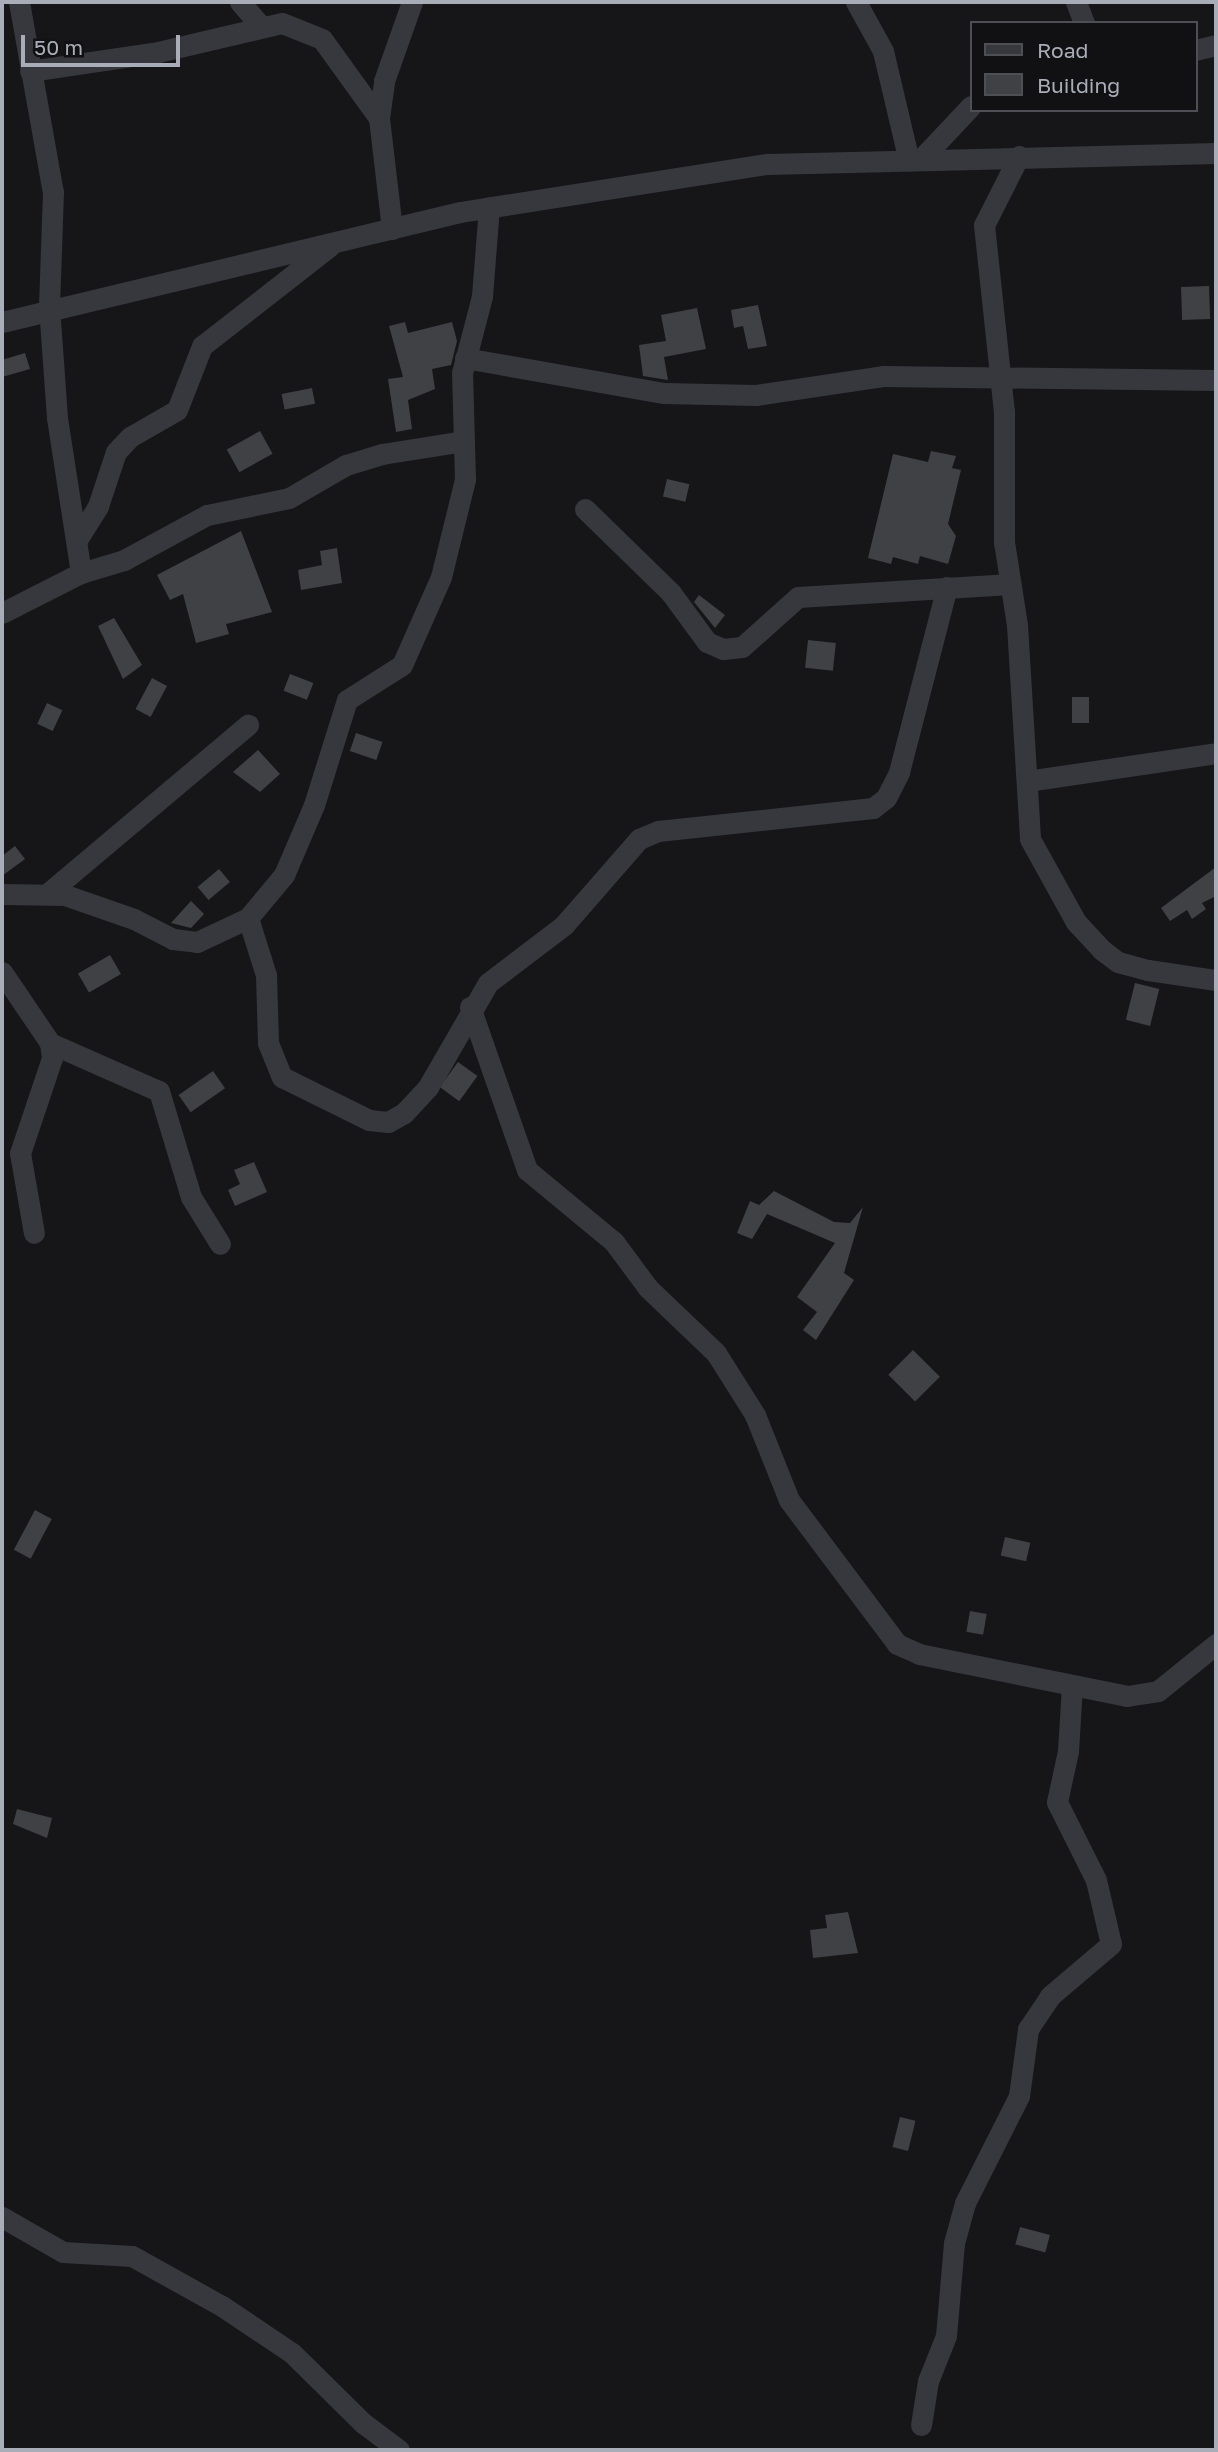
<!DOCTYPE html>
<style>
body{margin:0}
#map{position:relative;width:1218px;height:2452px;overflow:hidden;background:#161618;font-family:"Golos Text",sans-serif}
div>[style]{position:absolute}
.building>*{inset:0;background:#404145;transform-origin:0 0}
.minor>*{height:21px;margin:-10.5px;padding:0 10.5px;transform-origin:10.5px;border-radius:10.5px;background:#37383d}
span{translate:-50% -50%;white-space:nowrap;text-align:center;line-height:1.15;-webkit-text-stroke:5px #111113;paint-order:stroke}
.frame{position:absolute;inset:0;border:4px solid #a8adb8;pointer-events:none}
.legend{position:absolute;left:970px;top:21px;width:228px;height:91px;box-sizing:border-box;background:#111113;border:2px solid #4d4f55;margin:0;padding:9px 12px;list-style:none;font-size:21px;color:#a8adb8}
.legend li{display:flex;align-items:center;gap:14px;height:35px}
.legend b{width:35px;border:2px solid #4d4f55}
.scale{position:absolute;left:21px;top:35px;width:159px;height:32px;box-sizing:border-box;border:4px solid #a8adb8;border-top:0;padding-left:9px;font-size:21px;line-height:24px;white-space:nowrap;color:#a8adb8;-webkit-text-stroke:5px #111113;paint-order:stroke}
</style>
<div id="map">
<div class="building">
<div style="left:1209px;top:286px;width:33px;height:28px;rotate:88deg"></div>
<div style="clip-path:polygon(758px 305px,767px 346px,748px 349px,743px 326px,734px 328px,731px 310px)"></div>
<div style="clip-path:polygon(697px 308px,706px 349px,664px 357px,668px 380px,643px 376px,639px 345px,666px 341px,661px 315px)"></div>
<div style="clip-path:polygon(405px 322px,408px 333px,452px 322px,457px 341px,451px 365px,432px 369px,435px 389px,408px 400px,412px 429px,396px 432px,388px 379px,403px 377px,389px 326px)"></div>
<div style="clip-path:polygon(25px 353px,30px 369px,2px 377px,2px 360px)"></div>
<div style="left:312px;top:388px;width:16px;height:31px;rotate:79deg"></div>
<div style="left:260px;top:431px;width:26px;height:38px;rotate:61deg"></div>
<div style="clip-path:polygon(931px 451px,956px 456px,952px 468px,961px 470px,948px 524px,956px 536px,948px 564px,920px 556px,918px 564px,893px 557px,891px 564px,868px 558px,893px 454px,928px 462px)"></div>
<div style="left:667px;top:479px;width:23px;height:18px;rotate:13deg"></div>
<div style="clip-path:polygon(241px 531px,272px 612px,226px 624px,229px 634px,196px 643px,183px 594px,170px 600px,157px 575px)"></div>
<div style="clip-path:polygon(337px 548px,342px 583px,301px 590px,298px 570px,322px 565px,320px 551px)"></div>
<div style="clip-path:polygon(699px 595px,725px 615px,715px 628px,694px 602px)"></div>
<div style="clip-path:polygon(114px 618px,142px 665px,123px 679px,98px 626px)"></div>
<div style="left:808px;top:640px;width:28px;height:28px;rotate:6deg"></div>
<div style="left:290px;top:674px;width:25px;height:18px;rotate:21deg"></div>
<div style="left:152px;top:678px;width:17px;height:35px;rotate:28deg"></div>
<div style="left:1072px;top:697px;width:17px;height:26px"></div>
<div style="left:47px;top:703px;width:17px;height:23px;rotate:25deg"></div>
<div style="left:356px;top:733px;width:28px;height:19px;rotate:19deg"></div>
<div style="clip-path:polygon(258px 750px,280px 774px,260px 792px,233px 772px)"></div>
<div style="clip-path:polygon(15px 846px,25px 859px,2px 876px,2px 856px)"></div>
<div style="clip-path:polygon(1216px 867px,1216px 896px,1202px 903px,1206px 909px,1192px 919px,1187px 910px,1170px 921px,1161px 908px)"></div>
<div style="left:219px;top:869px;width:17px;height:28px;rotate:50deg"></div>
<div style="clip-path:polygon(191px 901px,204px 914px,191px 928px,171px 923px)"></div>
<div style="left:110px;top:955px;width:22px;height:37px;rotate:60deg"></div>
<div style="left:1135px;top:983px;width:25px;height:38px;rotate:14deg"></div>
<div style="left:458px;top:1062px;width:24px;height:31px;rotate:36deg"></div>
<div style="left:213px;top:1071px;width:21px;height:42px;rotate:55deg"></div>
<div style="clip-path:polygon(254px 1162px,267px 1192px,235px 1206px,228px 1190px,240px 1184px,234px 1170px)"></div>
<div style="clip-path:polygon(774px 1191px,834px 1222px,850px 1223px,863px 1207px,844px 1273px,854px 1280px,816px 1340px,803px 1330px,817px 1312px,797px 1297px,835px 1243px,767px 1214px,752px 1239px,737px 1233px,750px 1201px,759px 1205px)"></div>
<div style="left:913px;top:1350px;width:38px;height:35px;rotate:45deg"></div>
<div style="left:35px;top:1510px;width:19px;height:45px;rotate:28deg"></div>
<div style="left:1005px;top:1537px;width:26px;height:19px;rotate:13deg"></div>
<div style="left:970px;top:1611px;width:17px;height:21px;rotate:10deg"></div>
<div style="clip-path:polygon(17px 1809px,52px 1818px,47px 1838px,13px 1824px)"></div>
<div style="clip-path:polygon(848px 1912px,858px 1953px,813px 1958px,810px 1930px,827px 1928px,825px 1915px)"></div>
<div style="left:900px;top:2117px;width:16px;height:31px;rotate:14deg"></div>
<div style="left:1020px;top:2227px;width:31px;height:18px;rotate:15deg"></div>
</div>
<div class="minor">
<div style="left:19px;top:2px;width:193px;rotate:79.9deg"></div>
<div style="left:53px;top:192px;width:114px;rotate:92deg"></div>
<div style="left:49px;top:306px;width:112px;rotate:85.9deg"></div>
<div style="left:57px;top:418px;width:157px;rotate:81.2deg"></div>
<div style="left:240px;top:2px;width:30px;rotate:49deg"></div>
<div style="left:856px;top:2px;width:56px;rotate:61.1deg"></div>
<div style="left:883px;top:51px;width:109px;rotate:76.7deg"></div>
<div style="left:1076px;top:2px;width:22px;rotate:69deg"></div>
<div style="left:1195px;top:50px;width:22px;rotate:-13deg"></div>
<div style="left:30px;top:71px;width:129px;rotate:-8.4deg"></div>
<div style="left:158px;top:52px;width:127px;rotate:-13.2deg"></div>
<div style="left:282px;top:23px;width:43px;rotate:21.8deg"></div>
<div style="left:322px;top:39px;width:97px;rotate:54.2deg"></div>
<div style="left:1019px;top:156px;width:77px;rotate:116.9deg"></div>
<div style="left:984px;top:225px;width:187px;rotate:83.9deg"></div>
<div style="left:1004px;top:411px;width:131px;rotate:90deg"></div>
<div style="left:1004px;top:542px;width:84px;rotate:81.1deg"></div>
<div style="left:1017px;top:625px;width:214px;rotate:86.5deg"></div>
<div style="left:1030px;top:839px;width:95px;rotate:61deg"></div>
<div style="left:1076px;top:922px;width:38px;rotate:47deg"></div>
<div style="left:1102px;top:950px;width:20px;rotate:37deg"></div>
<div style="left:1118px;top:962px;width:31px;rotate:15deg"></div>
<div style="left:1148px;top:970px;width:69px;rotate:8.4deg"></div>
<div style="left:923px;top:157px;width:70px;rotate:-46.7deg"></div>
<div style="left:392px;top:229px;width:112px;rotate:-96.7deg"></div>
<div style="left:379px;top:118px;width:37px;rotate:-82deg"></div>
<div style="left:384px;top:81px;width:84px;rotate:-70.5deg"></div>
<div style="left:2px;top:322px;width:471px;rotate:-13.5deg"></div>
<div style="left:460px;top:212px;width:312px;rotate:-8.9deg"></div>
<div style="left:768px;top:164px;width:448px;rotate:-1.4deg"></div>
<div style="left:465px;top:358px;width:202px;rotate:10deg"></div>
<div style="left:664px;top:393px;width:92px;rotate:1.2deg"></div>
<div style="left:756px;top:395px;width:128px;rotate:-8.5deg"></div>
<div style="left:883px;top:376px;width:333px;rotate:0.7deg"></div>
<div style="left:585px;top:509px;width:120px;rotate:44.3deg"></div>
<div style="left:671px;top:593px;width:61px;rotate:53.7deg"></div>
<div style="left:707px;top:642px;width:17px;rotate:24deg"></div>
<div style="left:723px;top:649px;width:19px;rotate:-6deg"></div>
<div style="left:742px;top:647px;width:75px;rotate:-41.8deg"></div>
<div style="left:798px;top:597px;width:213px;rotate:-3.5deg"></div>
<div style="left:77px;top:540px;width:40px;rotate:-58deg"></div>
<div style="left:98px;top:506px;width:57px;rotate:-71.6deg"></div>
<div style="left:116px;top:452px;width:21px;rotate:-47deg"></div>
<div style="left:130px;top:437px;width:54px;rotate:-29.9deg"></div>
<div style="left:177px;top:410px;width:69px;rotate:-68.7deg"></div>
<div style="left:202px;top:346px;width:162px;rotate:-38deg"></div>
<div style="left:2px;top:613px;width:89px;rotate:-26.9deg"></div>
<div style="left:81px;top:573px;width:45px;rotate:-16.8deg"></div>
<div style="left:124px;top:560px;width:94px;rotate:-28.5deg"></div>
<div style="left:207px;top:515px;width:84px;rotate:-11.7deg"></div>
<div style="left:289px;top:498px;width:66px;rotate:-30.1deg"></div>
<div style="left:346px;top:465px;width:38px;rotate:-17deg"></div>
<div style="left:382px;top:454px;width:82px;rotate:-9.1deg"></div>
<div style="left:1027px;top:781px;width:191px;rotate:-8.4deg"></div>
<div style="left:2px;top:894px;width:63px;rotate:0.9deg"></div>
<div style="left:65px;top:895px;width:73px;rotate:19.2deg"></div>
<div style="left:134px;top:919px;width:44px;rotate:27.1deg"></div>
<div style="left:173px;top:939px;width:24px;rotate:7deg"></div>
<div style="left:197px;top:942px;width:56px;rotate:-25.2deg"></div>
<div style="left:248px;top:918px;width:56px;rotate:-50.1deg"></div>
<div style="left:284px;top:875px;width:76px;rotate:-66.8deg"></div>
<div style="left:314px;top:805px;width:110px;rotate:-72.6deg"></div>
<div style="left:347px;top:700px;width:65px;rotate:-32.5deg"></div>
<div style="left:402px;top:665px;width:96px;rotate:-66.1deg"></div>
<div style="left:441px;top:577px;width:101px;rotate:-76.2deg"></div>
<div style="left:465px;top:479px;width:106px;rotate:-91.6deg"></div>
<div style="left:462px;top:373px;width:80px;rotate:-75.4deg"></div>
<div style="left:482px;top:296px;width:89px;rotate:-85.5deg"></div>
<div style="left:47px;top:894px;width:263px;rotate:-40.1deg"></div>
<div style="left:248px;top:918px;width:60px;rotate:72.5deg"></div>
<div style="left:266px;top:975px;width:68px;rotate:88.3deg"></div>
<div style="left:268px;top:1043px;width:37px;rotate:68deg"></div>
<div style="left:282px;top:1077px;width:97px;rotate:26.3deg"></div>
<div style="left:369px;top:1120px;width:19px;rotate:6deg"></div>
<div style="left:388px;top:1122px;width:18px;rotate:-29deg"></div>
<div style="left:404px;top:1113px;width:35px;rotate:-47deg"></div>
<div style="left:428px;top:1087px;width:120px;rotate:-60deg"></div>
<div style="left:488px;top:983px;width:96px;rotate:-37.3deg"></div>
<div style="left:564px;top:925px;width:114px;rotate:-48.9deg"></div>
<div style="left:639px;top:839px;width:21px;rotate:-23deg"></div>
<div style="left:658px;top:831px;width:216px;rotate:-6.1deg"></div>
<div style="left:873px;top:808px;width:16px;rotate:-38deg"></div>
<div style="left:886px;top:798px;width:29px;rotate:-63deg"></div>
<div style="left:899px;top:772px;width:191px;rotate:-75.5deg"></div>
<div style="left:2px;top:972px;width:86px;rotate:55.9deg"></div>
<div style="left:50px;top:1043px;width:15px;rotate:82deg"></div>
<div style="left:52px;top:1058px;width:100px;rotate:108.6deg"></div>
<div style="left:20px;top:1153px;width:81px;rotate:80.1deg"></div>
<div style="left:470px;top:1007px;width:173px;rotate:70.7deg"></div>
<div style="left:527px;top:1170px;width:113px;rotate:39.6deg"></div>
<div style="left:614px;top:1242px;width:57px;rotate:53.5deg"></div>
<div style="left:648px;top:1288px;width:94px;rotate:43.7deg"></div>
<div style="left:716px;top:1353px;width:73px;rotate:57.8deg"></div>
<div style="left:755px;top:1415px;width:92px;rotate:68.2deg"></div>
<div style="left:789px;top:1500px;width:180px;rotate:53.1deg"></div>
<div style="left:897px;top:1644px;width:24px;rotate:24deg"></div>
<div style="left:919px;top:1654px;width:212px;rotate:11.4deg"></div>
<div style="left:1127px;top:1696px;width:31px;rotate:-9deg"></div>
<div style="left:1158px;top:1691px;width:75px;rotate:-39deg"></div>
<div style="left:50px;top:1043px;width:119px;rotate:23.8deg"></div>
<div style="left:159px;top:1091px;width:111px;rotate:73.2deg"></div>
<div style="left:191px;top:1197px;width:55px;rotate:58.3deg"></div>
<div style="left:2px;top:2217px;width:70px;rotate:29.8deg"></div>
<div style="left:63px;top:2252px;width:69px;rotate:3.3deg"></div>
<div style="left:132px;top:2256px;width:103px;rotate:29.1deg"></div>
<div style="left:222px;top:2306px;width:84px;rotate:33.9deg"></div>
<div style="left:292px;top:2353px;width:100px;rotate:44.6deg"></div>
<div style="left:363px;top:2423px;width:45px;rotate:36.9deg"></div>
<div style="left:921px;top:2425px;width:45px;rotate:-81deg"></div>
<div style="left:928px;top:2381px;width:48px;rotate:-68.2deg"></div>
<div style="left:946px;top:2336px;width:93px;rotate:-85.1deg"></div>
<div style="left:954px;top:2243px;width:41px;rotate:-74.6deg"></div>
<div style="left:965px;top:2203px;width:120px;rotate:-63.2deg"></div>
<div style="left:1019px;top:2096px;width:68px;rotate:-82.3deg"></div>
<div style="left:1028px;top:2029px;width:40px;rotate:-56deg"></div>
<div style="left:1050px;top:1996px;width:80px;rotate:-40.4deg"></div>
<div style="left:1111px;top:1944px;width:66px;rotate:-103.2deg"></div>
<div style="left:1096px;top:1880px;width:87px;rotate:-116.6deg"></div>
<div style="left:1057px;top:1802px;width:52px;rotate:-77.8deg"></div>
<div style="left:1068px;top:1751px;width:65px;rotate:-86.5deg"></div>
</div>
<div class="frame"></div>
<ul class="legend">
<li><b style="height:9px;background:#37383d"></b>Road</li>
<li><b style="height:19px;background:#404145"></b>Building</li>
</ul>
<div class="scale">50 m</div>
</div>
